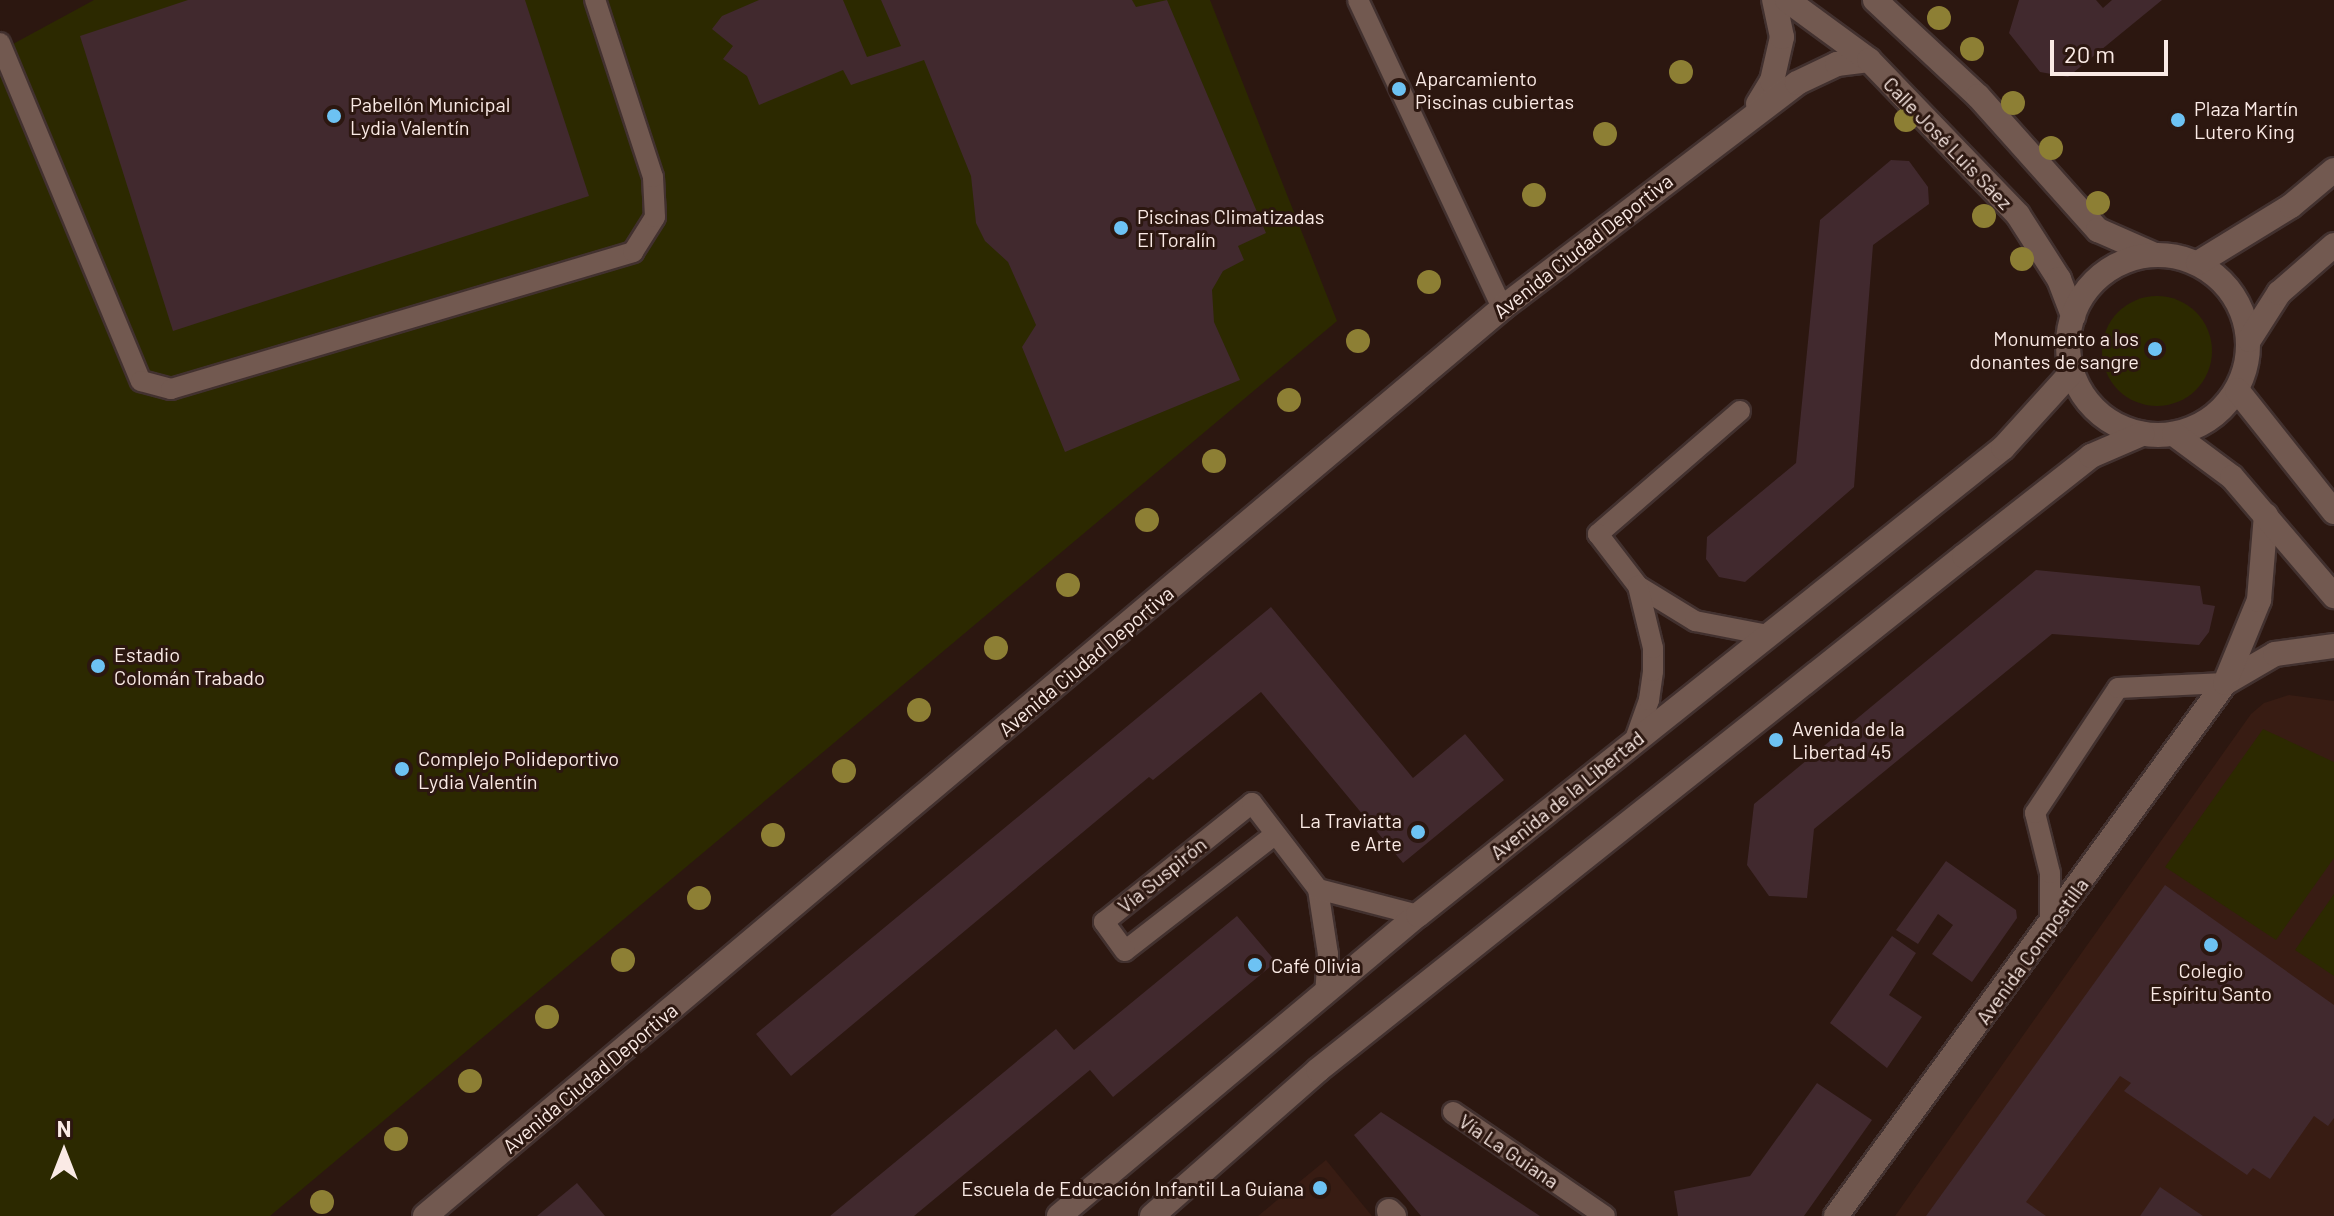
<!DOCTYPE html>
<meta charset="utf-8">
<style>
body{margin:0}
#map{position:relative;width:2334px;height:1216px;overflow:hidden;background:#2c1710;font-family:Barlow,sans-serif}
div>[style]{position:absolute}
.built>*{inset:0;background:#381c13}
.green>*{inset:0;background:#2c2900}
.round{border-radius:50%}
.building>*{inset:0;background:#41292e}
.roads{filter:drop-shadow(2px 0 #42312f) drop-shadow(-2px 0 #42312f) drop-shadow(0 2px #42312f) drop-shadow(0 -2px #42312f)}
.lane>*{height:20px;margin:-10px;padding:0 10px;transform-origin:10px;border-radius:10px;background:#725950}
.street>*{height:24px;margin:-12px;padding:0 12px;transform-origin:12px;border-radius:12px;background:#725950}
.secondary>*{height:24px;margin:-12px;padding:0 12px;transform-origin:12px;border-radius:12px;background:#725950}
.secondary>.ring{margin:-12px;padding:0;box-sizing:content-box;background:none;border:24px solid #725950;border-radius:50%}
.trees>*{width:24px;height:24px;margin:-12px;border-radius:50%;background:#8d7f34}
.dots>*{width:22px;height:22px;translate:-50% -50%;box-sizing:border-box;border:4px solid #2c1710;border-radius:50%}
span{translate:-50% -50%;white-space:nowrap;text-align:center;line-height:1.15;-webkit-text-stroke:6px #2c1710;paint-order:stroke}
.poi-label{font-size:20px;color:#faeae5}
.left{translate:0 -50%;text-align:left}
.right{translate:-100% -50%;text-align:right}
.street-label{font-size:20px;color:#faeae5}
.north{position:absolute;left:24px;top:1112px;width:80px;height:80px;-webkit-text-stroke:6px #2c1710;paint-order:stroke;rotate:0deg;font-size:22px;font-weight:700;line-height:32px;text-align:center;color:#faeae5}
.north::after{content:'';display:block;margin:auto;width:28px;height:36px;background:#faeae5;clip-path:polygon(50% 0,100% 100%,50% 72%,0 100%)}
.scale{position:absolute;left:2050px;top:40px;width:118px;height:36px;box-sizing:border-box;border:4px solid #faeae5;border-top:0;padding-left:10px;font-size:24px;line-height:28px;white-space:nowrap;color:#faeae5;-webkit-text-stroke:6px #2c1710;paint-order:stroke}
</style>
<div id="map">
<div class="built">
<div style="clip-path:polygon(2289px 695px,2334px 701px,2334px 1216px,1895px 1216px,2251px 714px,2264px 703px)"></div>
<div style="clip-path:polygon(1326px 1160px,1372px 1216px,1258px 1216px)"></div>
</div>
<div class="green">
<div style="clip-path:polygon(94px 0,1210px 0,1337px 321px,270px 1216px,0 1216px,0 51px)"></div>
<div class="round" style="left:2102px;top:296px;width:110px;height:110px"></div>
<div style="clip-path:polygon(2263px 729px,2334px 762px,2334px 858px,2276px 940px,2165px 867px)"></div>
<div style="clip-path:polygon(2334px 894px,2334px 976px,2295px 950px)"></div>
</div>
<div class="building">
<div style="clip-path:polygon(188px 0,525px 0,589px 196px,173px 331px,80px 36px)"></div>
<div style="clip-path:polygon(759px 0,843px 0,867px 57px,901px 46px,881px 0,1132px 0,1136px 7px,1167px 0,1266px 233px,1238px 246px,1244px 260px,1223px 271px,1212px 290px,1214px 322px,1240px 380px,1065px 452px,1022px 347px,1036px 325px,1008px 262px,985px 241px,976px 223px,971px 176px,924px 60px,851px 85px,843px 70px,759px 105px,747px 76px,723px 59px,733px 46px,712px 29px,722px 16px)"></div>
<div style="clip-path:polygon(2019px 0,2096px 0,2103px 8px,2112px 0,2162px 0,2068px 77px,2040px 72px,2009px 33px)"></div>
<div style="clip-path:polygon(1891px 160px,1909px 161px,1928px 187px,1929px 204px,1873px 245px,1854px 487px,1745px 582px,1719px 577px,1706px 559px,1707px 537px,1796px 463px,1820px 220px)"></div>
<div style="clip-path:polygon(2036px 570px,2200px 586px,2203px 604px,2215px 606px,2209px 632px,2199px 645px,2052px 634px,1814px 829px,1807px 898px,1769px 896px,1747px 865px,1754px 804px)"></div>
<div style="clip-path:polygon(1271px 607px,1413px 778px,1465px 734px,1504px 780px,1403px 863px,1261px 692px,1153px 780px,1149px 777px,791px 1076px,756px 1034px)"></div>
<div style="clip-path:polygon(1946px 861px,2016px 910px,2017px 918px,1972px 982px,1932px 954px,1953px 925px,1938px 914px,1918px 944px,1896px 930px)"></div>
<div style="clip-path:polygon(2165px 885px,2334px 1005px,2334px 1118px,2328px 1126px,2314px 1116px,2270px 1179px,2253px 1168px,2247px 1175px,2124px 1091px,2131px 1083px,2120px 1076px,2026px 1202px,2046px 1216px,1926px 1216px)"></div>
<div style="clip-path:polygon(1237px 916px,1276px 962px,1113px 1097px,1090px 1070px,914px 1216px,830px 1216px,1056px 1029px,1074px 1050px)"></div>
<div style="clip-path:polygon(1892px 936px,1916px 953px,1889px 995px,1922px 1017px,1887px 1068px,1830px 1023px)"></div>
<div style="clip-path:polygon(1817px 1083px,1872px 1120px,1804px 1216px,1678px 1216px,1674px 1191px,1750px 1176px)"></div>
<div style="clip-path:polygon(1381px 1112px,1540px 1216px,1421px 1216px,1354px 1135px)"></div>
<div style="clip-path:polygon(577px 1183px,605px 1216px,537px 1216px)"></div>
<div style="clip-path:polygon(2160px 1187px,2203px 1216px,2140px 1216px)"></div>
</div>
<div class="roads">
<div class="lane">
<div style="left:1358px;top:0;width:340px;rotate:64.9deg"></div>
<div style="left:0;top:43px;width:366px;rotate:67.4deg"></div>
<div style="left:141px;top:381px;width:31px;rotate:15deg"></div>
<div style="left:171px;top:389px;width:482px;rotate:-16.5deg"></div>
<div style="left:633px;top:252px;width:41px;rotate:-57.8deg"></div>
<div style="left:655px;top:217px;width:40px;rotate:-92.9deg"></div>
<div style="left:653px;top:177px;width:186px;rotate:-108.1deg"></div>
<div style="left:1740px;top:411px;width:188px;rotate:139.1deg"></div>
<div style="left:1598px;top:534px;width:66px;rotate:52.4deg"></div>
<div style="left:1638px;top:586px;width:67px;rotate:31.6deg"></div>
<div style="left:1695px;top:621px;width:73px;rotate:11deg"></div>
<div style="left:1634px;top:742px;width:45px;rotate:-70.3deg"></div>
<div style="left:1649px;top:700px;width:29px;rotate:-82deg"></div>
<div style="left:1653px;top:671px;width:23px;rotate:-90deg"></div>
<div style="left:1653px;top:648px;width:64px;rotate:-103.6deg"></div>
<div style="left:1273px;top:836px;width:187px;rotate:142.2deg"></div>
<div style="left:1125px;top:951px;width:36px;rotate:-126deg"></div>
<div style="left:1104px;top:922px;width:190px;rotate:-38.8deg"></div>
<div style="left:1252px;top:803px;width:108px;rotate:52.5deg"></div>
<div style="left:1318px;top:889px;width:66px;rotate:81.3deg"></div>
<div style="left:1328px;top:954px;width:41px;rotate:94.2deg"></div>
<div style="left:1318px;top:889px;width:103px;rotate:14.6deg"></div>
<div style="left:2050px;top:926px;width:53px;rotate:-90deg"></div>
<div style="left:2050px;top:873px;width:62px;rotate:-104deg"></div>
<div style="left:2035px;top:813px;width:150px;rotate:-56.4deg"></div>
<div style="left:2118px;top:688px;width:107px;rotate:-2.7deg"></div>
<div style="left:1453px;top:1112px;width:184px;rotate:34.4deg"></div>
</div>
<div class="street">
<div style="left:1758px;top:104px;width:27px;rotate:-59deg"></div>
<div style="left:1772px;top:81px;width:45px;rotate:-77.2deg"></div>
<div style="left:1782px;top:37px;width:38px;rotate:-102deg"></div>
<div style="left:2225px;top:683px;width:58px;rotate:-30.1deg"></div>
<div style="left:2275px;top:654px;width:60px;rotate:-7.7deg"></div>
<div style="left:1389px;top:1211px;width:7px;rotate:45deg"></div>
<div style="left:425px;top:1216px;width:1409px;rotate:-40.13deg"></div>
<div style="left:1502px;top:308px;width:371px;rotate:-37.3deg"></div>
<div style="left:1797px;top:83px;width:44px;rotate:-25.4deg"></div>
<div style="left:1837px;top:64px;width:32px;rotate:-7deg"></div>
<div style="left:1836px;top:1216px;width:660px;rotate:-53.88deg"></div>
<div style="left:2225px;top:683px;width:90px;rotate:-67.7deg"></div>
<div style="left:2259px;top:600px;width:85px;rotate:-85.3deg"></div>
</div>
<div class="secondary">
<div style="left:1787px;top:0;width:102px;rotate:36.2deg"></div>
<div style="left:1869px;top:60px;width:215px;rotate:46.1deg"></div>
<div style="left:2018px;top:215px;width:76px;rotate:57.4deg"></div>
<div style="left:2059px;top:279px;width:40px;rotate:69deg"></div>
<div style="left:1875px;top:0;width:141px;rotate:43deg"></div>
<div style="left:1978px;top:96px;width:180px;rotate:48.2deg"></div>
<div style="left:2098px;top:230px;width:62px;rotate:23.7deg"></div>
<div class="ring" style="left:2068px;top:255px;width:156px;height:156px"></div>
<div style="left:2198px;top:263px;width:109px;rotate:-31.5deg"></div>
<div style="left:2291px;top:206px;width:56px;rotate:-39.9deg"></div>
<div style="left:2249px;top:340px;width:56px;rotate:-57.4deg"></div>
<div style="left:2279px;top:293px;width:73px;rotate:-41.1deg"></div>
<div style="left:2237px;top:390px;width:156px;rotate:51.5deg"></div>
<div style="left:2174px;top:434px;width:72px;rotate:36.6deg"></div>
<div style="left:2232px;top:477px;width:157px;rotate:49.4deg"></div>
<div style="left:1059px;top:1216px;width:468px;rotate:-40deg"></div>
<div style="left:1418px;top:915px;width:749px;rotate:-38.6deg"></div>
<div style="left:2003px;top:448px;width:103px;rotate:-47.8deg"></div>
<div style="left:1152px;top:1216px;width:221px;rotate:-41.3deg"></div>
<div style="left:1318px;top:1070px;width:826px;rotate:-38.51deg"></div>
<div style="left:1964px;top:556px;width:162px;rotate:-38.2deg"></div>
<div style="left:2091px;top:456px;width:56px;rotate:-23.3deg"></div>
</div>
</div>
<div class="trees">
<div style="left:1939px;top:18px"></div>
<div style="left:1972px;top:49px"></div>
<div style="left:1681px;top:72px"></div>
<div style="left:2013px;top:103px"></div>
<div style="left:1906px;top:120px"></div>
<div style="left:1605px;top:134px"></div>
<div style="left:2051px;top:148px"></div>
<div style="left:1534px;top:195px"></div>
<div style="left:2098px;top:203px"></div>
<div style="left:1984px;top:216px"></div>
<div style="left:2022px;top:259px"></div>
<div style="left:1429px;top:282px"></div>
<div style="left:1358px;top:341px"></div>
<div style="left:1289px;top:400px"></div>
<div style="left:1214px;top:461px"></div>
<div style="left:1147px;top:520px"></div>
<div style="left:1068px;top:585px"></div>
<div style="left:996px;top:648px"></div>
<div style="left:919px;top:710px"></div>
<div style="left:844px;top:771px"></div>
<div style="left:773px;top:835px"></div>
<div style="left:699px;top:898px"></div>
<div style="left:623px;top:960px"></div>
<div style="left:547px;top:1017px"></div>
<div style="left:470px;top:1081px"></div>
<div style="left:396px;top:1139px"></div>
<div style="left:322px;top:1202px"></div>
</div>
<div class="dots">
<div style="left:1399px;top:89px;background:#6dc2f3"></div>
<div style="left:334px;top:116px;background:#6dc2f3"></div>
<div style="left:2178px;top:120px;background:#6dc2f3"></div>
<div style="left:1121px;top:228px;background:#6dc2f3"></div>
<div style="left:2155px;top:349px;background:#6dc2f3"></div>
<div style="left:98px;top:666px;background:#6dc2f3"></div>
<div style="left:1776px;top:740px;background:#6dc2f3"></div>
<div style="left:402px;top:769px;background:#6dc2f3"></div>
<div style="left:1418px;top:832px;background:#6dc2f3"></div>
<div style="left:2211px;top:945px;background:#6dc2f3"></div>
<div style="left:1255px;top:965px;background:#6dc2f3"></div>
<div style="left:1320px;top:1188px;background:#6dc2f3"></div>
</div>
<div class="poi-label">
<span class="left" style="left:1415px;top:90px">Aparcamiento<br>Piscinas cubiertas</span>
<span class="left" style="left:350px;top:116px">Pabellón Municipal<br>Lydia Valentín</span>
<span class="left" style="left:2194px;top:120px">Plaza Martín<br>Lutero King</span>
<span class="left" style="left:1137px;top:228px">Piscinas Climatizadas<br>El Toralín</span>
<span class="right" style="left:2139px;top:350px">Monumento a los<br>donantes de sangre</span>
<span class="left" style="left:114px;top:666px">Estadio<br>Colomán Trabado</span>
<span class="left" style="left:1792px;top:740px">Avenida de la<br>Libertad 45</span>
<span class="left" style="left:418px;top:770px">Complejo Polideportivo<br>Lydia Valentín</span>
<span class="right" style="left:1402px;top:832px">La Traviatta<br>e Arte</span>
<span class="left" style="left:1271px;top:965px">Café Olivia</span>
<span style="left:2211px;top:982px">Colegio<br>Espíritu Santo</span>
<span class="right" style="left:1304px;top:1188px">Escuela de Educación Infantil La Guiana</span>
</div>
<div class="street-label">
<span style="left:1948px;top:143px;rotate:46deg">Calle José Luis Sáez</span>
<span style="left:1583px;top:246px;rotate:-38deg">Avenida Ciudad Deportiva</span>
<span style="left:1086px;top:661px;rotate:-40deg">Avenida Ciudad Deportiva</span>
<span style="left:1567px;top:795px;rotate:-39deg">Avenida de la Libertad</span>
<span style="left:1162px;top:875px;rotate:-39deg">Vía Suspirón</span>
<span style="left:2032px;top:951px;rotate:-54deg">Avenida Compostilla</span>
<span style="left:590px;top:1078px;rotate:-40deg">Avenida Ciudad Deportiva</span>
<span style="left:1509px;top:1151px;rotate:34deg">Vía La Guiana</span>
</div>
<div class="north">N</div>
<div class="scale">20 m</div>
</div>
